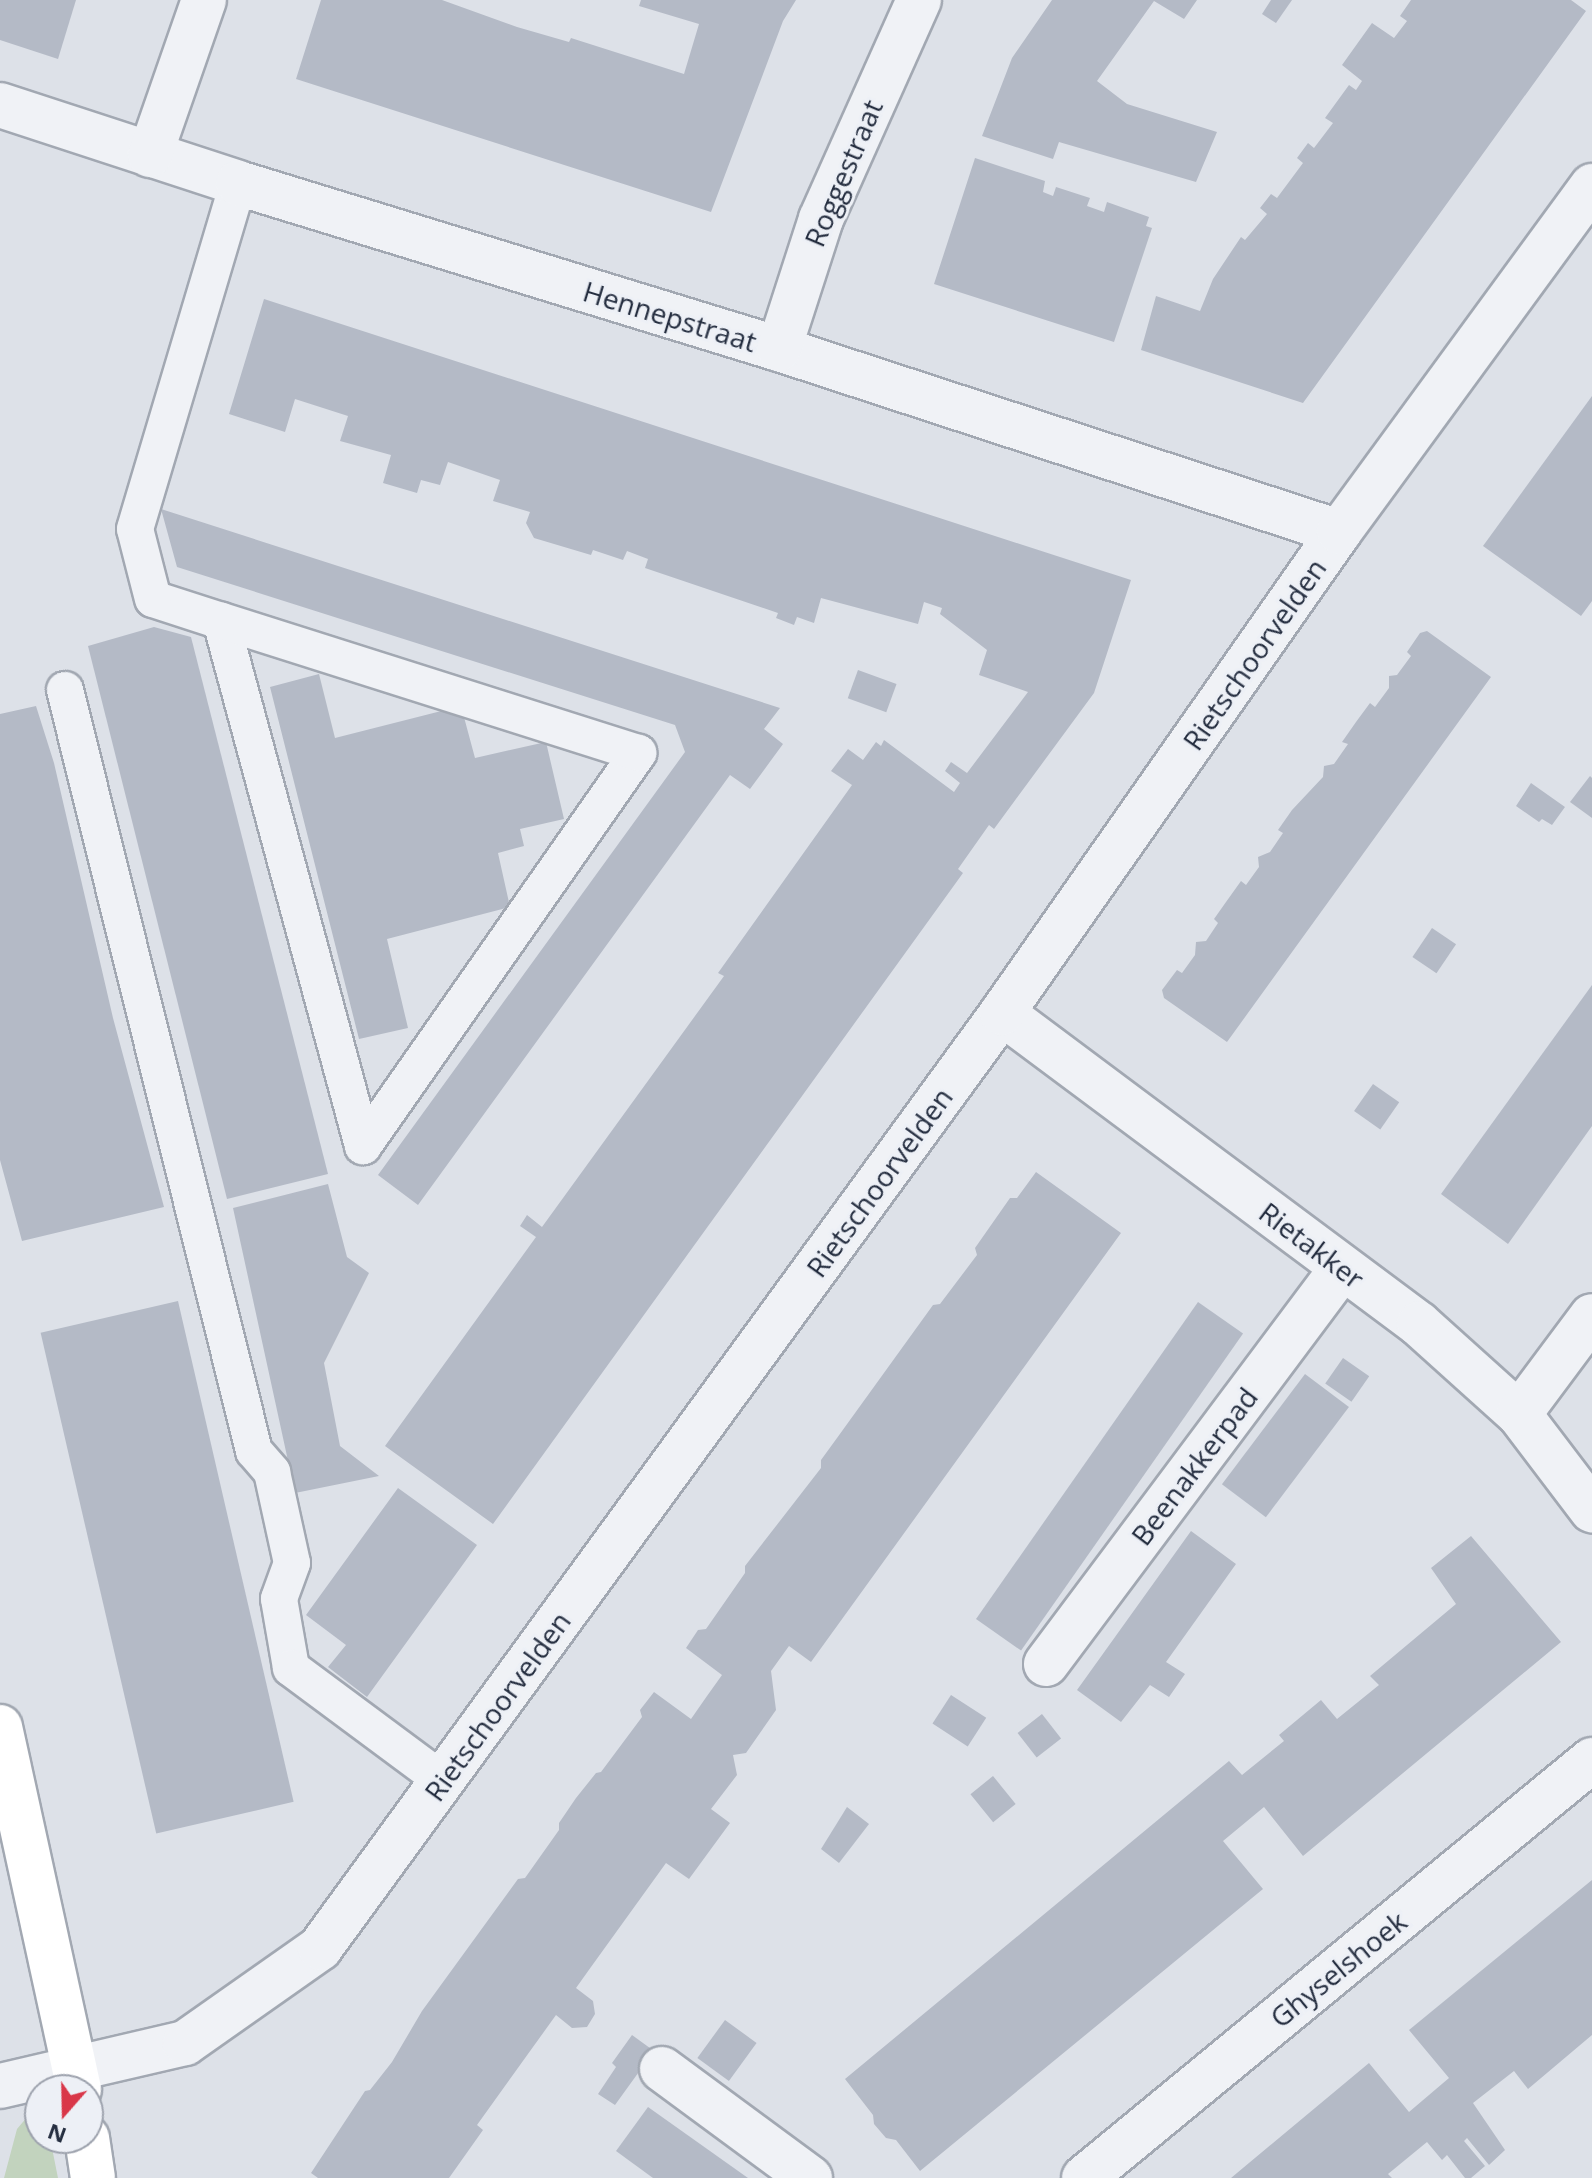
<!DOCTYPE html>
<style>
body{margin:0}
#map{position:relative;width:1592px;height:2178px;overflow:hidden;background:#dde1e8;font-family:"Open Sans",sans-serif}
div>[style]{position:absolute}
.green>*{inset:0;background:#c2d3be}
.building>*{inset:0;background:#b4bac6;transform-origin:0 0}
.roads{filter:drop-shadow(2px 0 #a2a8b2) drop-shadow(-2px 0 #a2a8b2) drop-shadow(0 2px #a2a8b2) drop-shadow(0 -2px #a2a8b2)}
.lane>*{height:36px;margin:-18px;padding:0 18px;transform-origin:18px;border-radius:18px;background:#f0f2f6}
.street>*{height:44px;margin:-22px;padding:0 22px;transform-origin:22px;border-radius:22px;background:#f0f2f6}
.secondary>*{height:44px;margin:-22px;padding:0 22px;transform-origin:22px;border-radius:22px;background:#fff}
span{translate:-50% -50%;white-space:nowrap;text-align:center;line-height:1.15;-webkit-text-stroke:6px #edf0f6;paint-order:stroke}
.street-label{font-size:28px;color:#252e40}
.north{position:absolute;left:24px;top:2074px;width:80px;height:80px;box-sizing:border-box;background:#edf0f6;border:2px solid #9da2ad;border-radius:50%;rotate:200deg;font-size:22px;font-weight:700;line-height:32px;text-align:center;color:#252e40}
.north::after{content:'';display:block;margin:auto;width:28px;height:36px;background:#d93749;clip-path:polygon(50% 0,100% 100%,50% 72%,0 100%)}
</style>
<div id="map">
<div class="green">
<div style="clip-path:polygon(33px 2110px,40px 2114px,40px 2138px,50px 2138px,58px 2178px,4px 2178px,17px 2129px)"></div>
</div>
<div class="building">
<div style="clip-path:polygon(0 0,76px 0,58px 59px,0 40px)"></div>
<div style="clip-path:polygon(321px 0,442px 0,517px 27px,569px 42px,571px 38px,684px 74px,699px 24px,639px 6px,641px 0,796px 0,783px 21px,711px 212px,296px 79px)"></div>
<div style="clip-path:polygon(1052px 0,1197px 0,1184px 19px,1154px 1px,1097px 81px,1127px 104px,1217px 132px,1196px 182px,1059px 142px,1053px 159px,982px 136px,1012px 58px)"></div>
<div style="clip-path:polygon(1271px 0,1292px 0,1276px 23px,1262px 14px)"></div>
<div style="clip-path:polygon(1411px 0,1571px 0,1586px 11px,1303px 403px,1141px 350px,1156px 296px,1200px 311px,1213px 279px,1241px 237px,1245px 240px,1267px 214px,1260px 208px,1271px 194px,1277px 198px,1303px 163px,1297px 158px,1308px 143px,1314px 148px,1333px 123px,1325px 118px,1349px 85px,1356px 90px,1362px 81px,1342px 65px,1372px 23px,1394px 38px,1407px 21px,1400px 16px)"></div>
<div style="clip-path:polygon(975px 158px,1045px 181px,1043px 192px,1053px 196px,1056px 187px,1090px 198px,1087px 206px,1104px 212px,1107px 202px,1149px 217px,1146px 226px,1152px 228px,1114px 342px,934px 284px)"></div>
<div style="clip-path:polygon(264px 299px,1131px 580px,1094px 693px,994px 829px,989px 825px,958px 869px,963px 873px,493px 1524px,385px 1446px,536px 1237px,520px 1226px,527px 1215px,542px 1227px,724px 976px,718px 973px,852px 785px,831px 771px,848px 749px,863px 760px,876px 742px,881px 746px,884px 740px,954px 792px,960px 783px,945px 771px,951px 762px,967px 773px,1028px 692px,979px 675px,987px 650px,940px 614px,942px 608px,924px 602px,918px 624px,821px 598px,814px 623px,797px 617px,794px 625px,776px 618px,778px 613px,645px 568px,648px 559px,627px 551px,623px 560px,593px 550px,591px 555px,534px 538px,526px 523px,530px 512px,493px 501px,500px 480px,448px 462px,440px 485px,421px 480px,417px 493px,383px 483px,391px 455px,340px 441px,348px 416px,295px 399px,285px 432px,229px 414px)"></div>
<div style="clip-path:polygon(1592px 396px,1592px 601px,1581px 616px,1483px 546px)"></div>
<div style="clip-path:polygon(161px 509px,780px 708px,764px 729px,783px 744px,750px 789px,730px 775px,418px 1205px,378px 1175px,685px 752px,675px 725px,177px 567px)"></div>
<div style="clip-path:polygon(154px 627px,191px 637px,328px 1174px,227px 1199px,88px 646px)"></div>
<div style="clip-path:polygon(1427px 631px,1491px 677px,1227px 1042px,1164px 998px,1162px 990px,1177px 970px,1182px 973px,1195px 955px,1196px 942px,1206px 941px,1218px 923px,1214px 919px,1226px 902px,1241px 881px,1246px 885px,1259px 867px,1258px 857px,1270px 852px,1283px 833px,1278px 830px,1292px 810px,1323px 777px,1324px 766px,1334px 764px,1348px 744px,1342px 742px,1356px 722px,1370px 703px,1375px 707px,1389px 688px,1389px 676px,1397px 675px,1411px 656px,1407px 652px,1420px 633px)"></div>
<div style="left:858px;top:670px;width:41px;height:30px;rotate:20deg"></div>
<div style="clip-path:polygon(319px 674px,335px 738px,461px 706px,475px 758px,546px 742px,564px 819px,520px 829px,524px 846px,498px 853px,510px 907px,387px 939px,408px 1028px,359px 1039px,270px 687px)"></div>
<div style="clip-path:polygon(36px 706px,54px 763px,113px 1018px,164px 1207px,22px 1241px,0 1160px,0 714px)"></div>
<div style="clip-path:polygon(1590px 776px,1592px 778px,1592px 818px,1570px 802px)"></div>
<div style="clip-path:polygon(1531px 783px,1565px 807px,1552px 825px,1542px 819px,1539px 822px,1516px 806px)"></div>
<div style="left:1432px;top:928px;width:29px;height:35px;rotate:34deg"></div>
<div style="clip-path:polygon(1592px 985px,1592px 1126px,1508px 1244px,1441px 1194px)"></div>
<div style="left:1373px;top:1084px;width:32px;height:33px;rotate:35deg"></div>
<div style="clip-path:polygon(1036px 1172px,1121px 1233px,811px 1662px,789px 1646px,771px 1671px,776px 1710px,746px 1753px,733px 1755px,737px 1775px,711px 1809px,730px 1823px,689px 1879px,666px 1863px,591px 1967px,576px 1988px,593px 2001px,595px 2014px,587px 2027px,572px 2028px,556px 2015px,477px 2125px,483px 2130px,449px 2178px,318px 2178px,311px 2173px,365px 2091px,370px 2090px,392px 2062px,422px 2011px,518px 1879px,525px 1878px,559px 1830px,559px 1823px,576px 1798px,596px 1773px,601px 1772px,642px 1717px,640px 1710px,654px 1692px,691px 1719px,707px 1696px,722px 1675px,686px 1648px,698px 1630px,706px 1629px,745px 1573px,745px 1566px,821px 1468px,821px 1460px,837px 1438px,933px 1305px,940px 1304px,977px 1255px,975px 1248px,1010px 1198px,1017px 1198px)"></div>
<div style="clip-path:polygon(328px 1184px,347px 1257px,369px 1273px,324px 1363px,340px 1446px,379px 1476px,295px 1493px,233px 1208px)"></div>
<div style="left:178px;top:1301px;width:514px;height:141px;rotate:77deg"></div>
<div style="left:1198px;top:1302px;width:55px;height:387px;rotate:35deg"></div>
<div style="left:1343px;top:1358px;width:32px;height:31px;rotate:35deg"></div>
<div style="left:1305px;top:1374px;width:55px;height:138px;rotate:37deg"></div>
<div style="clip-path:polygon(398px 1488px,477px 1545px,367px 1697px,328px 1667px,346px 1645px,306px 1615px)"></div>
<div style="clip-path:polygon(1191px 1531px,1236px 1564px,1166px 1662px,1185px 1674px,1169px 1697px,1150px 1685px,1121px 1722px,1077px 1690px)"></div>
<div style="clip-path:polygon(1471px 1536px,1561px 1642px,1303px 1856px,1264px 1807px,1223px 1841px,1263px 1889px,920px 2171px,896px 2140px,886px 2138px,874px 2124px,873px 2115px,845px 2079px,1229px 1761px,1242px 1775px,1284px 1741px,1279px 1735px,1321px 1700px,1337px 1719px,1379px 1685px,1370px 1676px,1456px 1604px,1431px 1568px)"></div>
<div style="left:951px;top:1695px;width:42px;height:34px;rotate:33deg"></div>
<div style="left:1042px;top:1714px;width:31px;height:31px;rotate:52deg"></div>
<div style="left:993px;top:1776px;width:36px;height:29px;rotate:51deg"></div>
<div style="clip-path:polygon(847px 1807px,869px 1824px,839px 1863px,821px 1849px)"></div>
<div style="clip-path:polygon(1592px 1880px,1592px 2035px,1528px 2089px,1514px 2071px,1473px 2103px,1505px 2150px,1489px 2165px,1467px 2138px,1464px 2141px,1485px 2166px,1471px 2178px,1465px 2178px,1447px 2155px,1442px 2160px,1427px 2142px,1388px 2174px,1392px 2178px,1231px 2178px,1369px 2063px,1409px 2112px,1449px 2078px,1409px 2030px)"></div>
<div style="left:725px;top:2020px;width:39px;height:47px;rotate:36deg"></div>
<div style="clip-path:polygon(632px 2035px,654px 2051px,615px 2105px,598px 2094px,616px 2067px,612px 2063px)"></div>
<div style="clip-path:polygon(648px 2107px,748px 2178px,653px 2178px,616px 2151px)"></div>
</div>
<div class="roads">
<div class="lane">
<div style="left:221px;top:621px;width:544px;rotate:74.86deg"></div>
<div style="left:363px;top:1146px;width:480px;rotate:-55deg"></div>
<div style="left:638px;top:753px;width:437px;rotate:-162.4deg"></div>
<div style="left:221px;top:621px;width:71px;rotate:-162.1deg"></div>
<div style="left:153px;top:599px;width:72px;rotate:-104.4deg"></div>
<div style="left:135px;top:529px;width:361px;rotate:-73.4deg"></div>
<div style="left:65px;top:690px;width:784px;rotate:76.05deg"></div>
<div style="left:254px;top:1451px;width:28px;rotate:49deg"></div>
<div style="left:272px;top:1472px;width:93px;rotate:77.6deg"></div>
<div style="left:292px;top:1563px;width:38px;rotate:110deg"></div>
<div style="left:279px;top:1599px;width:70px;rotate:80.1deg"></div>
<div style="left:291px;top:1668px;width:188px;rotate:36.6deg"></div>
</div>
<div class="street">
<div style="left:0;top:105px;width:250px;rotate:18.1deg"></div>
<div style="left:238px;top:183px;width:566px;rotate:17.06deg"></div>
<div style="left:779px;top:349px;width:589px;rotate:18.1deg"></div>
<div style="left:150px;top:155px;width:164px;rotate:-70.8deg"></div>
<div style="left:779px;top:349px;width:137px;rotate:-72.1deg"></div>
<div style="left:821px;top:219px;width:240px;rotate:-65.9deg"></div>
<div style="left:1002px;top:1013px;width:520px;rotate:36.72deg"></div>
<div style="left:1419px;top:1324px;width:135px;rotate:42deg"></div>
<div style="left:1519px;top:1414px;width:121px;rotate:52.8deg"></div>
<div style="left:1519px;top:1414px;width:122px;rotate:-53.3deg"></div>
<div style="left:1046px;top:1664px;width:494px;rotate:-53.2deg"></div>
<div style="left:662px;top:2069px;width:184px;rotate:36.4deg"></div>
<div style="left:0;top:2086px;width:190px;rotate:-13.1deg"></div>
<div style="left:185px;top:2043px;width:165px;rotate:-35.1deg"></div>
<div style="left:320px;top:1948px;width:1157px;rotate:-53.89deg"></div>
<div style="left:1002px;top:1013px;width:587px;rotate:-54.98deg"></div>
<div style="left:1339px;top:532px;width:429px;rotate:-53.8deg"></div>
<div style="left:1084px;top:2178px;width:658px;rotate:-39.45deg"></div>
</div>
<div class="secondary">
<div style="left:0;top:1727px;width:371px;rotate:77.7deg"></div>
<div style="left:87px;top:2138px;width:40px;rotate:81.5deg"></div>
</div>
</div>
<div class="street-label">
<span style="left:843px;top:173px;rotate:-67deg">Roggestraat</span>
<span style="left:670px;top:316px;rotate:17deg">Hennepstraat</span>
<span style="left:1254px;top:654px;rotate:-55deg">Rietschoorvelden</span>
<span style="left:879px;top:1182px;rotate:-54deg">Rietschoorvelden</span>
<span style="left:1312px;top:1245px;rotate:37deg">Rietakker</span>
<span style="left:1194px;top:1466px;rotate:-53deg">Beenakkerpad</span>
<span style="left:497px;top:1706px;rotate:-54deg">Rietschoorvelden</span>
<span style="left:1338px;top:1969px;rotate:-39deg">Ghyselshoek</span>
</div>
<div class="north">N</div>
</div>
